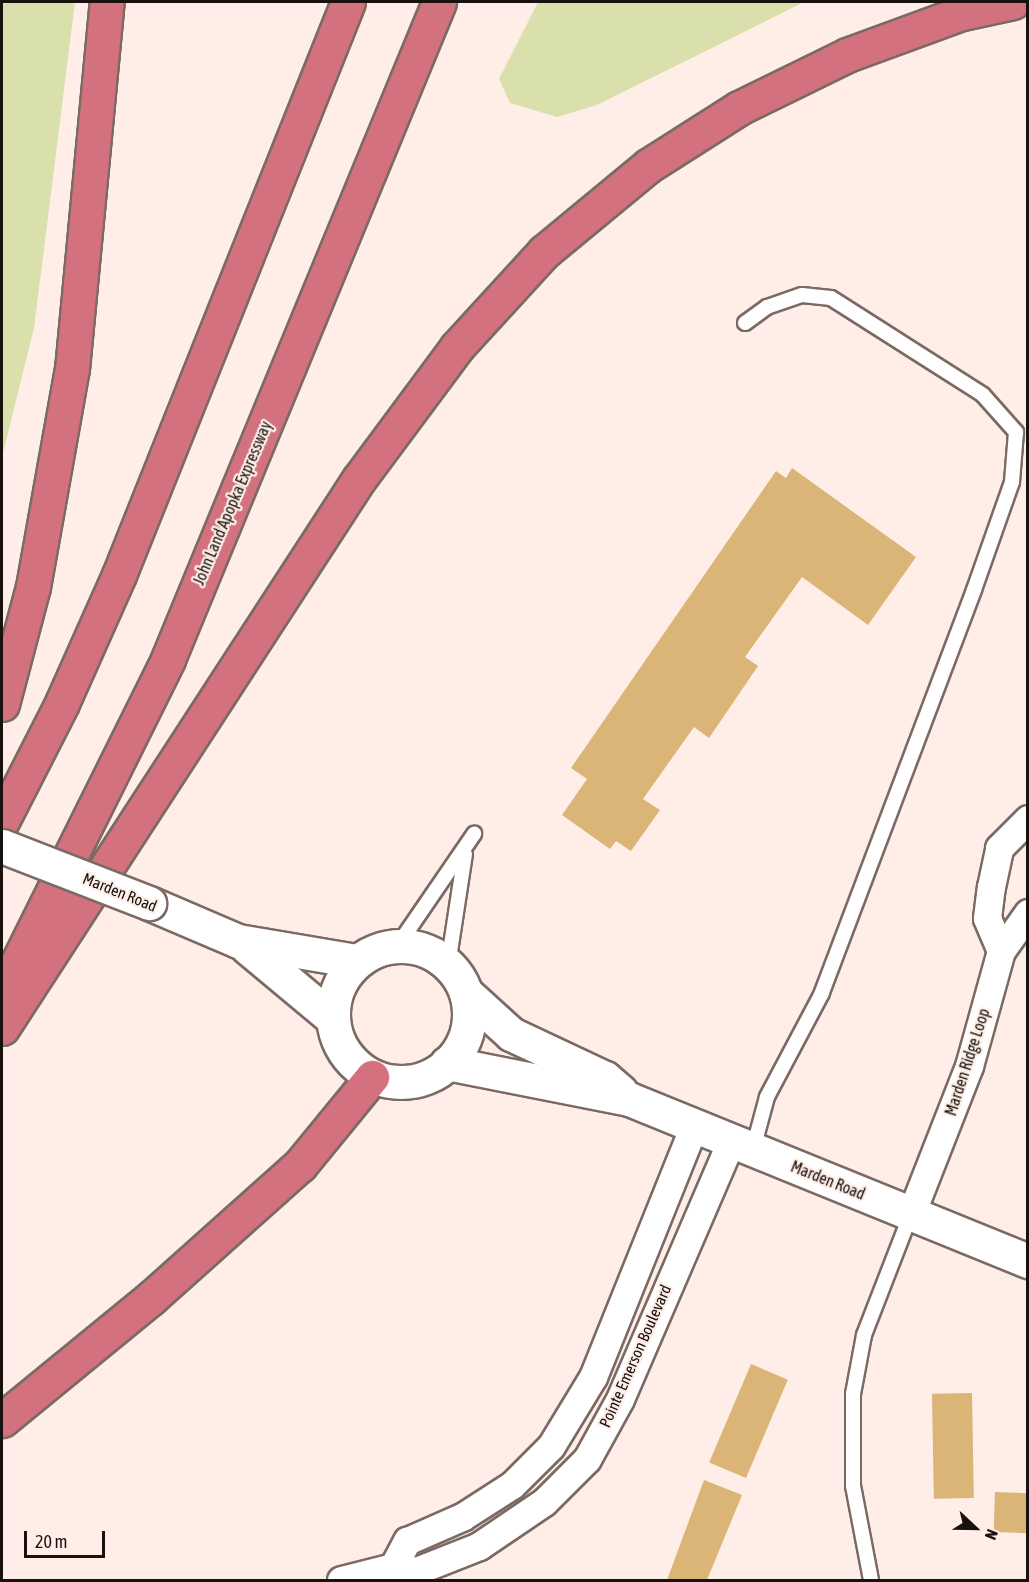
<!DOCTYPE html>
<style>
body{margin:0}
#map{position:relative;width:1029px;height:1582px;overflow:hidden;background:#feeee7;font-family:"Asap Condensed",sans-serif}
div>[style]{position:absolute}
.green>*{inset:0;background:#dae0ab}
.building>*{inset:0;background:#dbb577;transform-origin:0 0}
.roads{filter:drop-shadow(2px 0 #7b6a63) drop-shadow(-2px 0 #7b6a63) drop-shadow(0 2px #7b6a63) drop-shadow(0 -2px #7b6a63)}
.service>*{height:14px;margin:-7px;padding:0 7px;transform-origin:7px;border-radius:7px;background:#fff}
.minor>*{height:27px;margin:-13.5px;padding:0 13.5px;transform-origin:13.5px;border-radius:13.5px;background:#fff}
.tertiary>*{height:33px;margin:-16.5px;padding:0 16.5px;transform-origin:16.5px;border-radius:16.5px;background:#fff}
.tertiary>.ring{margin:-16.5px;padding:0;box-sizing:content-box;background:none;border:33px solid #fff;border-radius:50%}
.motorway>*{height:33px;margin:-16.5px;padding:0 16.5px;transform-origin:16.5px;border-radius:16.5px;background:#d3717f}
.bridges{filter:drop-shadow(2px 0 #7b6a63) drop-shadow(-2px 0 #7b6a63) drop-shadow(0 2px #7b6a63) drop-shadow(0 -2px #7b6a63)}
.tertiary-bridge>*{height:33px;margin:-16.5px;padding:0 16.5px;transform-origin:16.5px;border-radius:16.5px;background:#fff}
span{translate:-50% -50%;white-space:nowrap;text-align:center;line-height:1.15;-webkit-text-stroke:4.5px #feeee7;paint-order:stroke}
.street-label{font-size:16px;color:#18120f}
.frame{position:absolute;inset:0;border:3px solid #18120f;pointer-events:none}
.north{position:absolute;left:945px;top:1498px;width:60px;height:60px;-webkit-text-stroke:4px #feeee7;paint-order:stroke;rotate:112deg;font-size:16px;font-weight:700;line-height:24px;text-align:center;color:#18120f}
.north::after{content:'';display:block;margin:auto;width:21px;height:27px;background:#18120f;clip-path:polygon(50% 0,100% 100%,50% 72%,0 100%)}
.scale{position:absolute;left:24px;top:1531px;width:81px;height:27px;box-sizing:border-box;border:3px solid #18120f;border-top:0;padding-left:8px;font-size:18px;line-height:21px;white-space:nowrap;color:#18120f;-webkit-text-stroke:4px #feeee7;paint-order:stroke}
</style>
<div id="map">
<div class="green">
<div style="clip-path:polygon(2px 2px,75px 2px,34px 328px,2px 457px)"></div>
<div style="clip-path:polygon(538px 2px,804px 2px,597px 105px,557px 117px,510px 103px,499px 79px)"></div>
</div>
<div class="building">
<div style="clip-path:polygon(792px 468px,916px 557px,868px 625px,802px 577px,745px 657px,758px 666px,709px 738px,694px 727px,643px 799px,660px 810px,631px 851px,616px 841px,610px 849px,562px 815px,587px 779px,571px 768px,776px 471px,786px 478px)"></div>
<div style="left:751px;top:1364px;width:40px;height:107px;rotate:23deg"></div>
<div style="left:972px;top:1393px;width:105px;height:40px;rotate:89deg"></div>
<div style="clip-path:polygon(704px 1480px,742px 1495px,707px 1580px,667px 1580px)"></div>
<div style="left:995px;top:1492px;width:33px;height:40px;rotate:2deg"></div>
</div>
<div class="roads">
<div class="service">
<div style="left:745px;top:323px;width:27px;rotate:-36deg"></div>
<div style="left:767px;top:307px;width:37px;rotate:-19deg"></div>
<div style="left:802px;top:295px;width:29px;rotate:6deg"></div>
<div style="left:831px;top:298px;width:180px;rotate:32.5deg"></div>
<div style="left:983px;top:395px;width:50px;rotate:48.3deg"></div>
<div style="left:1016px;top:432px;width:50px;rotate:94.6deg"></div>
<div style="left:1012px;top:482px;width:114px;rotate:109.4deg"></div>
<div style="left:974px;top:590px;width:431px;rotate:110.7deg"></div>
<div style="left:822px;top:993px;width:118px;rotate:117.9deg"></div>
<div style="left:767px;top:1097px;width:54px;rotate:105.1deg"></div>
<div style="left:398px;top:945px;width:135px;rotate:-55.6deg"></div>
<div style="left:448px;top:965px;width:112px;rotate:-81.3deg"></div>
<div style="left:871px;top:1580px;width:96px;rotate:-100.8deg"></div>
<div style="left:853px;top:1486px;width:92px;rotate:-90deg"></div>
<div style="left:853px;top:1394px;width:60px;rotate:-79.4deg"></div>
<div style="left:864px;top:1335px;width:130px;rotate:-68.8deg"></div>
</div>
<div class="minor">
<div style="left:1001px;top:951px;width:36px;rotate:-113deg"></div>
<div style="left:987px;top:918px;width:31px;rotate:-83deg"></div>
<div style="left:991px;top:887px;width:40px;rotate:-78deg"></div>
<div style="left:999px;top:848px;width:41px;rotate:-45deg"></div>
<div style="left:911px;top:1214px;width:159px;rotate:-68.6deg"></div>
<div style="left:969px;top:1066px;width:119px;rotate:-74.5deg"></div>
<div style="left:1001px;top:951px;width:47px;rotate:-54.6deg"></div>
<div style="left:393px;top:1567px;width:30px;rotate:-62deg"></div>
<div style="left:407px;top:1541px;width:60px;rotate:-23.6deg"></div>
<div style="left:462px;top:1517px;width:59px;rotate:-32.6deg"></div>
<div style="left:512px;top:1485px;width:55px;rotate:-45deg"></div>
<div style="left:551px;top:1446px;width:81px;rotate:-58.7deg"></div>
<div style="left:593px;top:1377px;width:271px;rotate:-68.1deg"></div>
<div style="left:341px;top:1580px;width:54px;rotate:-14deg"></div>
<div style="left:393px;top:1567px;width:23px;rotate:10deg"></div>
<div style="left:416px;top:1571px;width:68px;rotate:-21.6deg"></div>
<div style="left:479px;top:1546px;width:78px;rotate:-34.1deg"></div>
<div style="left:544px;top:1502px;width:61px;rotate:-45deg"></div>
<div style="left:587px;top:1459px;width:68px;rotate:-61.2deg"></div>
<div style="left:620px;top:1399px;width:281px;rotate:-66.7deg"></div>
</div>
<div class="tertiary">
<div style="left:149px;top:903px;width:97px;rotate:23.1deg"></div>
<div style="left:238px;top:941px;width:120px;rotate:9.6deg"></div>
<div class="ring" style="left:333px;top:946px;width:103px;height:103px"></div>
<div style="left:247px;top:947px;width:111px;rotate:39.9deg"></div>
<div style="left:466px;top:993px;width:61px;rotate:42.3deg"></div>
<div style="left:511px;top:1034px;width:104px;rotate:25.1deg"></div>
<div style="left:605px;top:1078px;width:21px;rotate:41deg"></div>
<div style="left:447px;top:1063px;width:186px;rotate:11.2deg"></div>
<div style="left:629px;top:1099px;width:431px;rotate:22.1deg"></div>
</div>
<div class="motorway">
<div style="left:2px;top:704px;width:121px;rotate:-75.2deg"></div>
<div style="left:33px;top:587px;width:221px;rotate:-79.9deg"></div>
<div style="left:72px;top:369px;width:369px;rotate:-84.6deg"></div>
<div style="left:2px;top:821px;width:132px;rotate:-63deg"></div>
<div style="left:62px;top:703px;width:140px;rotate:-66deg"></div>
<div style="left:119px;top:575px;width:617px;rotate:-68.22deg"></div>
<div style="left:2px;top:994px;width:374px;rotate:-63.6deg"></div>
<div style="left:168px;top:659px;width:711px;rotate:-67.58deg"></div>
<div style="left:2px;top:1028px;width:655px;rotate:-56.97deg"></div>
<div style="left:359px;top:479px;width:164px;rotate:-53.4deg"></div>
<div style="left:457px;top:347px;width:129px;rotate:-47.5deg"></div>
<div style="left:544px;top:252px;width:135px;rotate:-39.6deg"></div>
<div style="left:648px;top:166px;width:108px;rotate:-32.5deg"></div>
<div style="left:739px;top:108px;width:120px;rotate:-26.1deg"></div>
<div style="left:847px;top:55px;width:122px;rotate:-20.1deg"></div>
<div style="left:962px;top:13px;width:52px;rotate:-12.2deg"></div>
<div style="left:2px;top:1420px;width:193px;rotate:-39.3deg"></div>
<div style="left:151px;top:1298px;width:200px;rotate:-41.8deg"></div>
<div style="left:300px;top:1165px;width:114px;rotate:-50.7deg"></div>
</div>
</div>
<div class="bridges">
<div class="tertiary-bridge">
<div style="left:2px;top:846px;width:158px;rotate:21.2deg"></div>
</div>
</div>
<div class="street-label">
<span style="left:232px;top:503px;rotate:-67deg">John Land Apopka Expressway</span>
<span style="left:120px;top:892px;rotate:22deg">Marden Road</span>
<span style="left:967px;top:1062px;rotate:-72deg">Marden Ridge Loop</span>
<span style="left:828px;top:1180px;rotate:22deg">Marden Road</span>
<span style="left:635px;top:1356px;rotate:-66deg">Pointe Emerson Boulevard</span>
</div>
<div class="frame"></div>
<div class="north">N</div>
<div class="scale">20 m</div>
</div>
